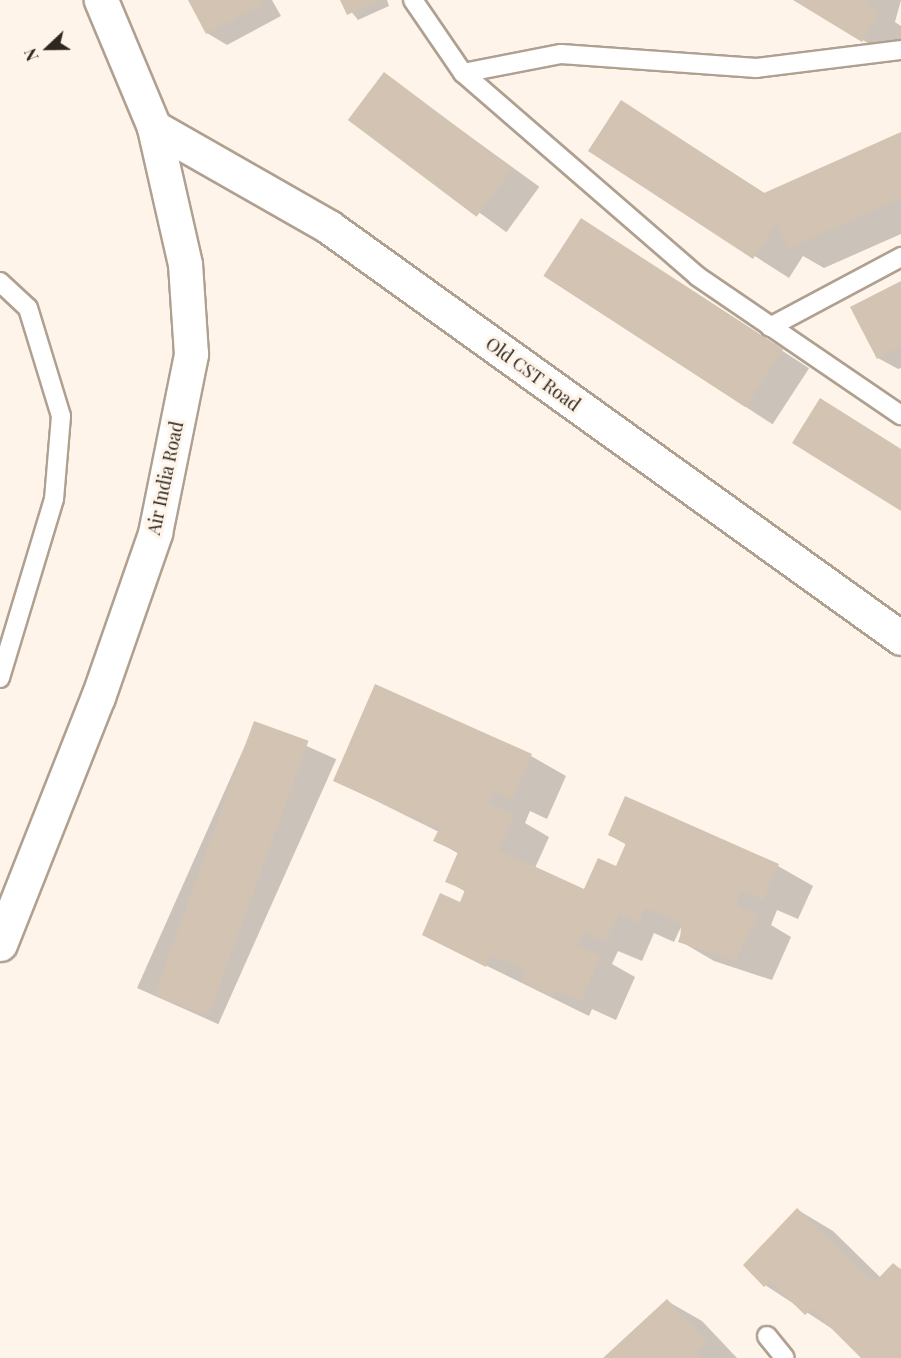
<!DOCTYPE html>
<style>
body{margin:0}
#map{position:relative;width:901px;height:1358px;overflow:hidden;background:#fef4e9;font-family:"Playfair Display",serif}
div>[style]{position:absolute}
.shadow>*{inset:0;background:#0003;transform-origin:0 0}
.building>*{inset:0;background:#d3c3b3;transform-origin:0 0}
.roads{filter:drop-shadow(2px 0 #afa090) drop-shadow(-2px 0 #afa090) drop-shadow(0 2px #afa090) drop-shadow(0 -2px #afa090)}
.lane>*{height:18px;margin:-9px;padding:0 9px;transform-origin:9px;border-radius:9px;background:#fff}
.street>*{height:33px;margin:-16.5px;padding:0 16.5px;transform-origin:16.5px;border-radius:16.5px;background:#fff}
.secondary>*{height:33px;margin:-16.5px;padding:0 16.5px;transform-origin:16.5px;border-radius:16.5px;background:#fff}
span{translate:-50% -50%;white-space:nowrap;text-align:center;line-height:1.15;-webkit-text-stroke:6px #fef4e9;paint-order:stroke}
.street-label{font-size:18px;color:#2d2720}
.north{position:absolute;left:18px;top:18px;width:60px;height:60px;-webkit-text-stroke:4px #fef4e9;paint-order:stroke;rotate:248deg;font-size:16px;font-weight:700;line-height:24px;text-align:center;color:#2d2720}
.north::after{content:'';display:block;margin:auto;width:21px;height:27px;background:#2d2720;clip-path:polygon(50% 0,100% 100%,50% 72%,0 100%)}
</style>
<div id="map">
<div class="shadow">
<div style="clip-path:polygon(190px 0,272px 0,281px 16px,227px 45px,207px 33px)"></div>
<div style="clip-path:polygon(342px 0,387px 0,389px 6px,358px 20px)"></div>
<div style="clip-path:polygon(796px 0,901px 0,895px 22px,901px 26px,901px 40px,891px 57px)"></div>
<div style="left:384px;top:74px;width:192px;height:56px;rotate:36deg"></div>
<div style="clip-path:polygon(621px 102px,766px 194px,901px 133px,901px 234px,824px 268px,803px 256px,789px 278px,590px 150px)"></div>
<div style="left:581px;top:220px;width:272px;height:67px;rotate:33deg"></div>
<div style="clip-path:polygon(901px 282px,901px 368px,898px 369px,878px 358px)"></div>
<div style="left:255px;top:723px;width:89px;height:290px;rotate:24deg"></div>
<div style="clip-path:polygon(531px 756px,566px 776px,547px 819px,530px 811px,525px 823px,549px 837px,535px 868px,585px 891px,617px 868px,627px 845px,609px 835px,778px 866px,813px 886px,798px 919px,777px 910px,771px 925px,791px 937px,772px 980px,714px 961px,680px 941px,681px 927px,674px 942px,654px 933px,642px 961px,618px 951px,612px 964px,635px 977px,616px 1020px,592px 1009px,589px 1016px,424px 935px,461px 904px,466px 892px,447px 881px,459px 854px,435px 840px,439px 832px,334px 780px)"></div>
<div style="clip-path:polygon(798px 1210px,833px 1231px,881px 1278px,893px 1264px,901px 1269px,901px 1358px,864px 1358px,837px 1332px,765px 1285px)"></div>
<div style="clip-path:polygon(667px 1301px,702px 1321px,737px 1358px,606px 1358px)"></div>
</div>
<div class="building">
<div style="clip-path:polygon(188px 0,259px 0,262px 5px,206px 34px)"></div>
<div style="clip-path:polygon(340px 0,380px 0,347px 15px)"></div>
<div style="clip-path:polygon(793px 0,870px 0,867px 5px,880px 12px,862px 42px)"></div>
<div style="left:384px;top:72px;width:161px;height:60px;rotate:37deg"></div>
<div style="clip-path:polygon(621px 100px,764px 193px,901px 132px,901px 198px,788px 249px,776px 224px,753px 259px,588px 151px)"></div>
<div style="left:581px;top:218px;width:241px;height:69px;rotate:33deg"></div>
<div style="clip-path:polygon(901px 281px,901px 346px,877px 359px,850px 307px)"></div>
<div style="clip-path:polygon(820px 398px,901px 449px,901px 511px,792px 443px)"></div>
<div style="clip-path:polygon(375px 684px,532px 754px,512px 800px,494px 792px,489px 804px,514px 815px,499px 850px,584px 889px,598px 858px,616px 866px,626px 843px,608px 835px,625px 796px,779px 864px,763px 900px,742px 891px,736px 905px,757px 915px,736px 961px,678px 942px,684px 925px,646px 908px,639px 923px,619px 914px,606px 942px,583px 932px,577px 945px,601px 956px,581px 1001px,556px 990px,553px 997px,521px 981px,525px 970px,491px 955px,486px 967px,422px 935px,440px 893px,460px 902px,465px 890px,445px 882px,458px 852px,433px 841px,439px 829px,333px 781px)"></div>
<div style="left:254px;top:721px;width:58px;height:292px;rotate:20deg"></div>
<div style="clip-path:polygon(797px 1208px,874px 1283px,893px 1263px,901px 1270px,901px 1358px,861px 1358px,812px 1309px,805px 1315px,770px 1281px,764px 1287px,743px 1265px)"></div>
<div style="clip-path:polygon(667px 1299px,708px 1342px,696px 1353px,700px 1358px,603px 1358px)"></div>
</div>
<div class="roads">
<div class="lane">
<div style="left:413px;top:0;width:88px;rotate:55.6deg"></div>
<div style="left:463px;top:73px;width:310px;rotate:40.9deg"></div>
<div style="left:697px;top:276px;width:247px;rotate:34.3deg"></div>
<div style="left:463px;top:73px;width:100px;rotate:-11deg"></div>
<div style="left:561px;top:54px;width:196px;rotate:4.1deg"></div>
<div style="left:756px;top:68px;width:146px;rotate:-7.1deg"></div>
<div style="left:0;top:282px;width:38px;rotate:43deg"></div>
<div style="left:28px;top:308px;width:113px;rotate:73deg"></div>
<div style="left:61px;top:416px;width:83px;rotate:94.8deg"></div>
<div style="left:54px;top:499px;width:187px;rotate:106.8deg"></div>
<div style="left:770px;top:327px;width:149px;rotate:-28.1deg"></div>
<div style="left:767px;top:1336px;width:28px;rotate:51deg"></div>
</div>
<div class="street">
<div style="left:154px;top:127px;width:202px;rotate:29.7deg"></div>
<div style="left:329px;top:227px;width:704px;rotate:35.7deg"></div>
</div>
<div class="secondary">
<div style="left:0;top:944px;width:266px;rotate:-68.4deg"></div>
<div style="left:98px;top:697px;width:174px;rotate:-70.8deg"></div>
<div style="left:155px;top:533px;width:183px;rotate:-78.6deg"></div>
<div style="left:191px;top:354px;width:90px;rotate:-93.8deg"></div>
<div style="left:185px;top:264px;width:140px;rotate:-102.8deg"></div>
<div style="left:154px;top:127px;width:138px;rotate:-112.7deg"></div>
</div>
</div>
<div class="street-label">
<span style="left:533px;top:374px;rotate:36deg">Old CST Road</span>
<span style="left:165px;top:478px;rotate:-78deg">Air India Road</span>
</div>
<div class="north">N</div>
</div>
